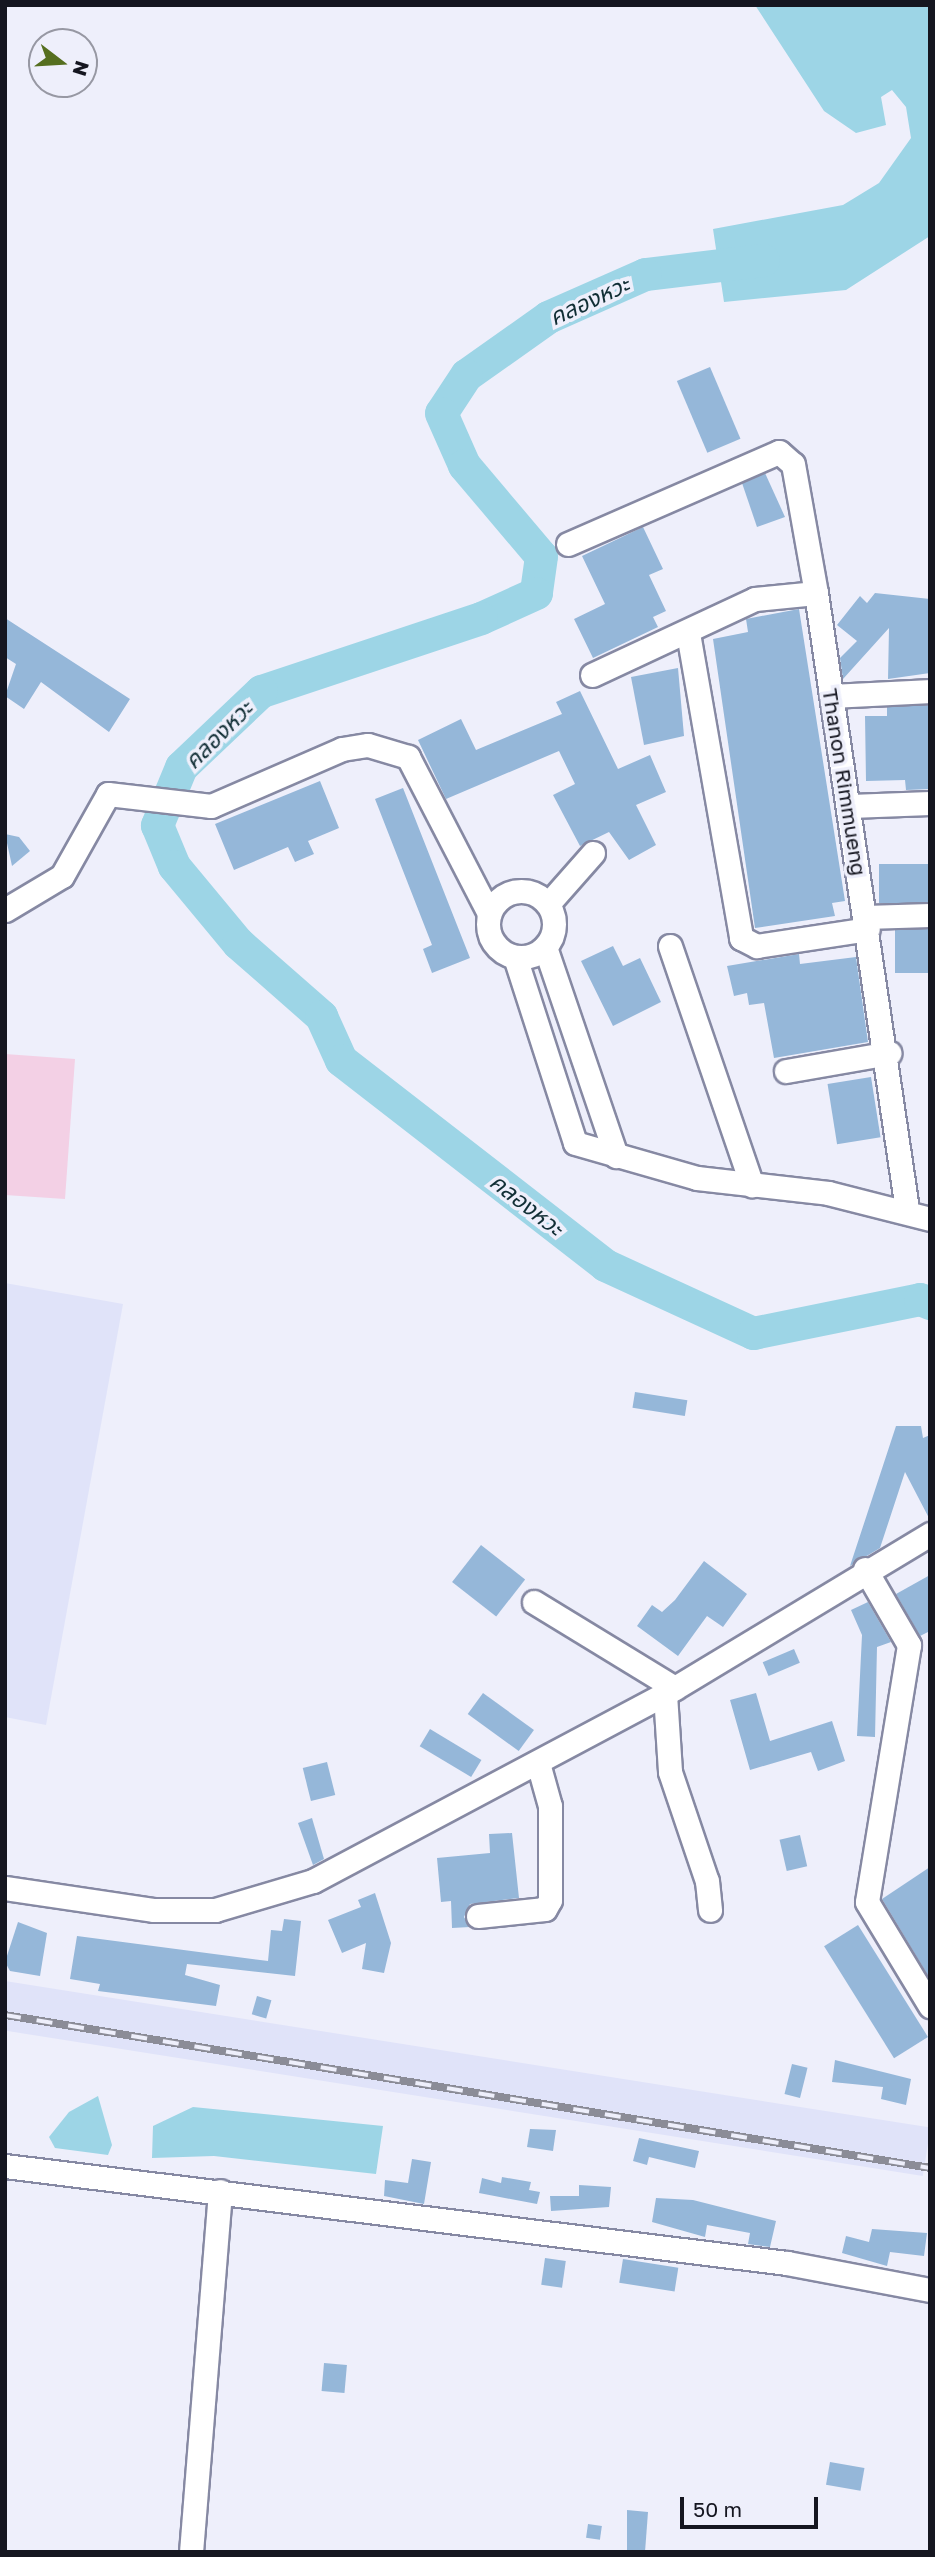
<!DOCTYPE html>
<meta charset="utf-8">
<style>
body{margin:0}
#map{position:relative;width:935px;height:2557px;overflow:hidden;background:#eeeffb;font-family:"Golos Text","Noto Sans Thai",sans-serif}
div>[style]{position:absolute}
.built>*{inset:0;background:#e0e3f9;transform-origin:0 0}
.green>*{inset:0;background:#f3d0e5}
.water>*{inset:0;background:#9dd5e6}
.river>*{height:33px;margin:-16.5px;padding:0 16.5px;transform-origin:16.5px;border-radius:16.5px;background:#9dd5e6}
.building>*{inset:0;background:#95b7d9;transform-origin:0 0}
.roads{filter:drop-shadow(2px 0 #8689a3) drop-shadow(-2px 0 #8689a3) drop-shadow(0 2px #8689a3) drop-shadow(0 -2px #8689a3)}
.minor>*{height:23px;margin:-11.5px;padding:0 11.5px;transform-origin:11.5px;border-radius:11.5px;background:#fff}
.minor>.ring{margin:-11.5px;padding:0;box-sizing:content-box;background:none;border:23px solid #fff;border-radius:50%}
.rail>*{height:8px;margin-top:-4px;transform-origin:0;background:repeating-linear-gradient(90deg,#eeeffb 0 16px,#8b8c97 0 32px);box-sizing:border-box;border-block:2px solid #8b8c97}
span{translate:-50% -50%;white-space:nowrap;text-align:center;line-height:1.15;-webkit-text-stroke:7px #eeeffb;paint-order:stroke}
.street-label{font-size:21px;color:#151620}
.water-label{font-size:23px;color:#112e35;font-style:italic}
.frame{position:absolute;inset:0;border:7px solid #151620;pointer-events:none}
.north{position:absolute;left:28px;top:28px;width:70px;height:70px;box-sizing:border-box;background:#eeeffb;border:2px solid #9798a3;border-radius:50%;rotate:107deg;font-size:19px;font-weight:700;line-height:28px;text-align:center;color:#151620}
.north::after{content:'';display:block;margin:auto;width:24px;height:32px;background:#566f20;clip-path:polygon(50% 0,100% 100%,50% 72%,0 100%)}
.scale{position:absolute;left:680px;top:2497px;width:138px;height:32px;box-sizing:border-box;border:4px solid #151620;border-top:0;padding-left:9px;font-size:21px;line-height:24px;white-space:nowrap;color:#151620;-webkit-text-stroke:5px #eeeffb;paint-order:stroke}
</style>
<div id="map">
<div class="built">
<div style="clip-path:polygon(5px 1283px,123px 1304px,46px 1725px,5px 1717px)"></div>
<div style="left:5px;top:1981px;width:937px;height:49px;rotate:9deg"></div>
</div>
<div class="green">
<div style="clip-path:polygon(5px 1054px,75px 1059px,65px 1199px,5px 1195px)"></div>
</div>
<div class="water">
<div style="clip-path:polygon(755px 5px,930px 5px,930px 236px,846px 290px,724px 302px,713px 229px,843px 205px,879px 183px,911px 138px,906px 107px,892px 90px,881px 97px,886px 125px,856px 133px,824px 111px)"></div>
<div style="clip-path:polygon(98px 2096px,112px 2145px,108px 2155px,55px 2148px,49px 2137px,69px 2112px)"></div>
<div style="clip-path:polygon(193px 2107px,383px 2126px,376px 2174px,214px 2156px,152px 2158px,153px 2126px)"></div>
</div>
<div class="river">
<div style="left:763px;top:260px;width:119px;rotate:173.2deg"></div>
<div style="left:645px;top:274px;width:106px;rotate:156.1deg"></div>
<div style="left:548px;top:317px;width:100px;rotate:144.7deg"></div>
<div style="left:466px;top:375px;width:45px;rotate:123.3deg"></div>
<div style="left:441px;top:413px;width:57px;rotate:66.1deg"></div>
<div style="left:464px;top:465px;width:119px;rotate:49.8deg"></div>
<div style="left:541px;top:556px;width:37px;rotate:98deg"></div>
<div style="left:536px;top:593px;width:60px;rotate:155.6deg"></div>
<div style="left:481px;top:618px;width:232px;rotate:161.6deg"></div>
<div style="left:261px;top:691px;width:110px;rotate:136.5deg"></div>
<div style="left:181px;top:767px;width:63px;rotate:112.5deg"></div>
<div style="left:157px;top:825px;width:44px;rotate:67.5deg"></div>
<div style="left:174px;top:866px;width:100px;rotate:50.3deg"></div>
<div style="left:238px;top:943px;width:111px;rotate:41.3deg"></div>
<div style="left:321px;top:1016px;width:48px;rotate:65.6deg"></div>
<div style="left:341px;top:1060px;width:334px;rotate:37.8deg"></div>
<div style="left:605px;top:1265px;width:163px;rotate:24.7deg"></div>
<div style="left:753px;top:1333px;width:170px;rotate:-11.5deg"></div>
<div style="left:920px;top:1299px;width:11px;rotate:22deg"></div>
</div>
<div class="building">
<div style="left:710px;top:367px;width:78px;height:36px;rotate:67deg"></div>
<div style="clip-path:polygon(765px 473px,785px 517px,757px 527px,742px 483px)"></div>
<div style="clip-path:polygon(643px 527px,663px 569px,649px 575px,666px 611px,653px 617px,658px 627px,593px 658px,574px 619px,605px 604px,582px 556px)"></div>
<div style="clip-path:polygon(875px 593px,930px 599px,930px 673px,888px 679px,889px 628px,843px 679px,840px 658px,857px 641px,837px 625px,860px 596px,867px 603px)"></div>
<div style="clip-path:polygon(799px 609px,845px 901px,832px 903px,835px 916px,755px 928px,713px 639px,748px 632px,746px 619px)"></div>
<div style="clip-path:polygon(5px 618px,130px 699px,109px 732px,41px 682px,24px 709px,5px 696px,16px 664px,5px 657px)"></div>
<div style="clip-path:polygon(678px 668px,684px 736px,644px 745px,631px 677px)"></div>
<div style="clip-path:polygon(580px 691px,618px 769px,650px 755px,666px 792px,636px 805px,656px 845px,629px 860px,609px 832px,580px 846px,553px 795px,575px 784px,559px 751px,446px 799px,418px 740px,461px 719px,476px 750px,562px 714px,556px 702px)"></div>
<div style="clip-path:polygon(930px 705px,930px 789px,906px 790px,905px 780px,866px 781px,865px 716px,887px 716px,887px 707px)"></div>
<div style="clip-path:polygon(320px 781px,339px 828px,308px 841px,314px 854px,295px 862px,288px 847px,234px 870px,215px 824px)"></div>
<div style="clip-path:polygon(403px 788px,470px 958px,432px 973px,423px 949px,432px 945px,375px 799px)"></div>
<div style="clip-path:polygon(5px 834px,19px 837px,30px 851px,12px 866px)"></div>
<div style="left:879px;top:864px;width:51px;height:39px"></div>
<div style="left:930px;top:929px;width:44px;height:35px;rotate:90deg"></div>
<div style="clip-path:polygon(613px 946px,623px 966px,640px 958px,661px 1002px,613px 1026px,581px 961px)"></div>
<div style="clip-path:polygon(799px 954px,800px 964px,856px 957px,868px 1042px,774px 1058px,764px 1003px,749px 1005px,747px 993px,734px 996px,727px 966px)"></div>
<div style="left:871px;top:1077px;width:61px;height:44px;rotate:81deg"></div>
<div style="left:635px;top:1392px;width:53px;height:16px;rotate:9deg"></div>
<div style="clip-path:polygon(896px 1426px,921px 1426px,923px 1438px,930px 1435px,930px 1520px,905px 1472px,880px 1548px,850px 1566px)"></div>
<div style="left:481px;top:1545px;width:56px;height:47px;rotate:38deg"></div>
<div style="clip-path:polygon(704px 1561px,747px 1594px,723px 1627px,707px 1616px,678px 1656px,637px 1626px,652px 1605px,662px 1612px,675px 1600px)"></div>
<div style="clip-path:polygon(930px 1575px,930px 1631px,920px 1636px,896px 1594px)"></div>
<div style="clip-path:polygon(868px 1602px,891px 1642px,877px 1647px,875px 1737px,857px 1736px,862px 1635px,851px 1610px)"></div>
<div style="left:794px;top:1649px;width:15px;height:34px;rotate:67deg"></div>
<div style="left:483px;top:1693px;width:63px;height:26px;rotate:36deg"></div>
<div style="clip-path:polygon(756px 1693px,770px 1741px,832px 1721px,845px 1761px,818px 1771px,811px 1752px,750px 1770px,730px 1700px)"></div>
<div style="left:430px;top:1729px;width:60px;height:20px;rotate:31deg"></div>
<div style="left:327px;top:1762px;width:34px;height:25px;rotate:76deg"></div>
<div style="clip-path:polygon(312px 1818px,324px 1859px,313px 1865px,298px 1823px)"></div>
<div style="clip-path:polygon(512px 1833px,519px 1898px,470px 1904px,464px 1917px,470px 1927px,452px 1928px,451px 1901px,441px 1902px,437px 1858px,490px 1853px,489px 1834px)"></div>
<div style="left:800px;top:1835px;width:32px;height:21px;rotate:77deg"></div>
<div style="clip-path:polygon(930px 1867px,930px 1979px,882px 1899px)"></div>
<div style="clip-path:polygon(375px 1893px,391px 1943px,384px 1973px,362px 1969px,366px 1943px,342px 1953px,328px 1920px,361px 1907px,358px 1900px)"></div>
<div style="clip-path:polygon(284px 1919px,301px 1921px,295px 1976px,187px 1964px,185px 1975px,220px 1985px,216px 2006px,98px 1991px,100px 1984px,70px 1979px,77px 1936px,268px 1961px,271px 1930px,282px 1931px)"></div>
<div style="clip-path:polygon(18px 1922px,47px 1933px,40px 1976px,10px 1971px,5px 1962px)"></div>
<div style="left:858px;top:1925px;width:132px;height:40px;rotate:58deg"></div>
<div style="left:257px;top:1996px;width:15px;height:19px;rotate:16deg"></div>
<div style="clip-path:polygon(835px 2060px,911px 2079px,906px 2105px,881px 2099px,883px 2087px,832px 2082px)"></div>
<div style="left:792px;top:2064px;width:16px;height:31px;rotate:14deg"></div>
<div style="clip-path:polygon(530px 2129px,556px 2130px,553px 2151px,527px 2147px)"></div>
<div style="clip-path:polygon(639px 2138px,699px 2151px,695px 2168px,649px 2157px,647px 2165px,633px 2161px)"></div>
<div style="clip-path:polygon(412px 2159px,431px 2162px,424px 2204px,384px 2196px,385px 2180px,408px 2183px)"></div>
<div style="clip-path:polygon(502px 2177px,531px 2182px,529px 2190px,540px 2192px,537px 2204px,479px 2193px,482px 2178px,501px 2183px)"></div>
<div style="clip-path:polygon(579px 2185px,611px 2187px,609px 2207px,551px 2211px,550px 2196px,579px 2196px)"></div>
<div style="clip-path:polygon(656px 2198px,693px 2200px,776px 2221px,770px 2247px,748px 2244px,750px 2233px,707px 2225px,705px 2237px,652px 2222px)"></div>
<div style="clip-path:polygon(872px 2229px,927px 2233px,924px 2256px,890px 2252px,887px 2266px,842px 2253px,846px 2236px,869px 2242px)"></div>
<div style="left:545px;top:2258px;width:21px;height:27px;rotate:8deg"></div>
<div style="left:623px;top:2259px;width:56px;height:24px;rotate:9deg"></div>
<div style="left:324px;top:2363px;width:23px;height:28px;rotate:5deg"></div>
<div style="left:830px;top:2462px;width:35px;height:23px;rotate:10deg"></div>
<div style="clip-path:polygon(627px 2510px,648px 2512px,645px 2552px,627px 2552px)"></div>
<div style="left:588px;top:2524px;width:14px;height:14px;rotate:8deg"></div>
</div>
<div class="roads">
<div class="minor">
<div style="left:568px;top:544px;width:230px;rotate:-23.6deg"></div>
<div style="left:779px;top:452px;width:18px;rotate:41deg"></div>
<div style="left:793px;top:464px;width:131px;rotate:79.9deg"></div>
<div style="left:688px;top:633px;width:310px;rotate:80.1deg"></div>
<div style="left:741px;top:938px;width:18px;rotate:27deg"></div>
<div style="left:757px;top:946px;width:112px;rotate:-8.7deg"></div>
<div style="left:592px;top:675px;width:180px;rotate:-25deg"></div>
<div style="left:755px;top:599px;width:61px;rotate:-5.6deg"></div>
<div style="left:816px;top:593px;width:623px;rotate:81.6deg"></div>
<div style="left:832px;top:696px;width:98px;rotate:-2.9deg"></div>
<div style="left:850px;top:806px;width:80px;rotate:-2.1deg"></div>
<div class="ring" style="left:488px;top:891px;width:43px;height:43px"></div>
<div style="left:548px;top:904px;width:68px;rotate:-48.6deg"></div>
<div style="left:5px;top:910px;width:66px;rotate:-30.8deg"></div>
<div style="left:62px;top:876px;width:94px;rotate:-60.7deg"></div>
<div style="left:108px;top:794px;width:104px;rotate:6.6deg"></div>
<div style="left:211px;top:806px;width:143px;rotate:-23.5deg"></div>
<div style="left:342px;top:749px;width:26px;rotate:-9deg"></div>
<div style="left:368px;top:745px;width:42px;rotate:16.7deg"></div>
<div style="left:408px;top:757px;width:176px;rotate:62.6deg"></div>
<div style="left:865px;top:917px;width:65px;rotate:-1.8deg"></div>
<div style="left:670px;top:946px;width:253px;rotate:71.1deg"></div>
<div style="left:545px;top:947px;width:221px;rotate:71.2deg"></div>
<div style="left:515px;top:957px;width:195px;rotate:72.1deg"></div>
<div style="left:575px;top:1143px;width:127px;rotate:16deg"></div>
<div style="left:697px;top:1178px;width:132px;rotate:6.5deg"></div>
<div style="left:828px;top:1193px;width:105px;rotate:14.3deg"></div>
<div style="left:786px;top:1071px;width:105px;rotate:-9.9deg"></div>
<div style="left:865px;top:1569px;width:88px;rotate:59.9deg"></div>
<div style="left:909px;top:1645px;width:260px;rotate:99.3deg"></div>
<div style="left:867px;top:1902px;width:122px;rotate:58.8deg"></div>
<div style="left:534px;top:1602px;width:165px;rotate:31.4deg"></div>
<div style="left:665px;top:1694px;width:78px;rotate:86.3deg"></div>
<div style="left:670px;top:1772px;width:115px;rotate:71.3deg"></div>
<div style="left:707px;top:1881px;width:29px;rotate:84deg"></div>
<div style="left:5px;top:1888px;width:151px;rotate:8.4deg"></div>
<div style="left:154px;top:1910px;width:61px"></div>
<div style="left:215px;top:1910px;width:102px;rotate:-16.5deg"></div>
<div style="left:313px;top:1881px;width:399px;rotate:-28deg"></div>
<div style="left:665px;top:1694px;width:310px;rotate:-31.1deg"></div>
<div style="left:478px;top:1916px;width:67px;rotate:-6deg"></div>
<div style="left:545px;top:1909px;width:10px;rotate:-61deg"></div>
<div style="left:550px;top:1900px;width:94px;rotate:-90deg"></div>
<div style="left:550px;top:1806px;width:45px;rotate:-105.6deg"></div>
<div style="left:5px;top:2166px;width:788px;rotate:7.07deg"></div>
<div style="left:787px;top:2263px;width:146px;rotate:10.7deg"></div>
<div style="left:191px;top:2552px;width:362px;rotate:-85.4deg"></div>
</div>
</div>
<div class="rail">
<div style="left:5px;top:2015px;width:938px;rotate:9.39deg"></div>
</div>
<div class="street-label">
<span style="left:845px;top:782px;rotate:81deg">Thanon Rimmueng</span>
</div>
<div class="water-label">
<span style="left:589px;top:300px;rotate:-25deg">คลองหวะ</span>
<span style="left:218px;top:734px;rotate:-45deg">คลองหวะ</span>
<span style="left:527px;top:1204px;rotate:38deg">คลองหวะ</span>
</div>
<div class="frame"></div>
<div class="north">N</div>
<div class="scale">50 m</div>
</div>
